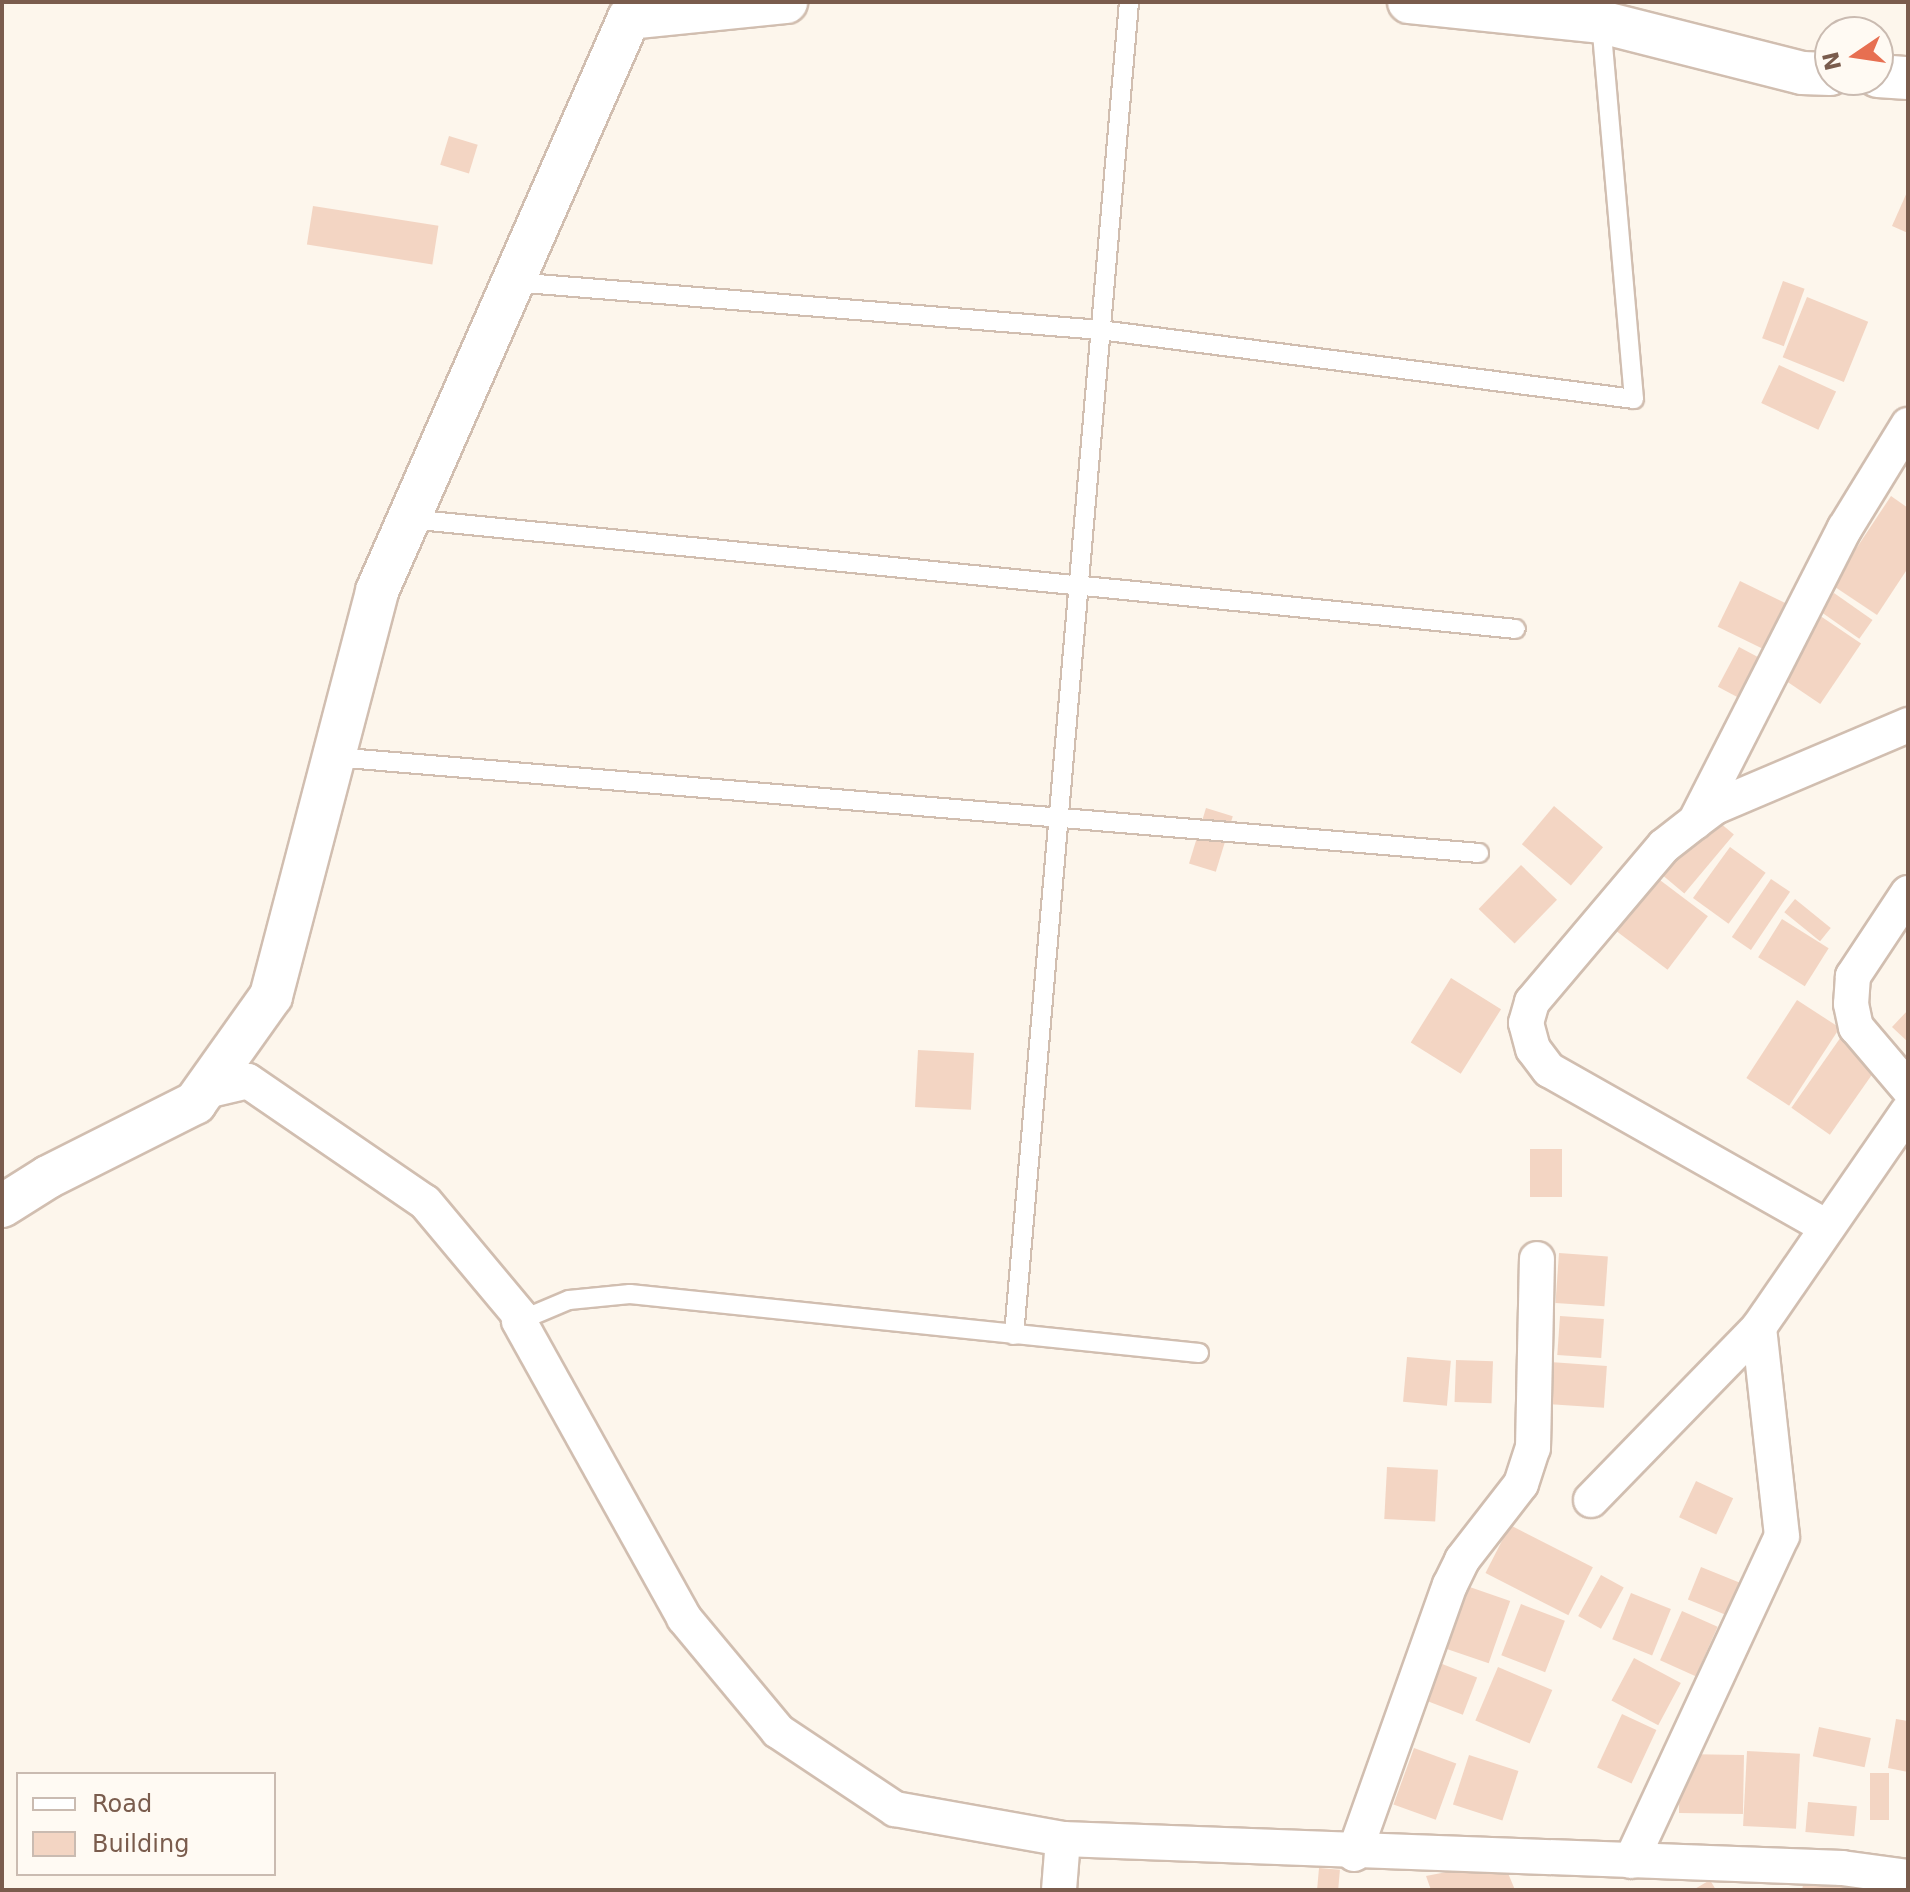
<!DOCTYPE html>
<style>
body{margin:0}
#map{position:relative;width:1910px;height:1892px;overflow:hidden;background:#fdf6ec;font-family:"DejaVu Sans",sans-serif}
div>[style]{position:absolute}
.building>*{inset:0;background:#f3d5c3;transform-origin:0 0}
.roads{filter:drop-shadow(2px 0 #d1beb0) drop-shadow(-2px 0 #d1beb0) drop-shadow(0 2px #d1beb0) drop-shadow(0 -2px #d1beb0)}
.service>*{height:18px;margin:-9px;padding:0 9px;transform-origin:9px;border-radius:9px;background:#fff}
.minor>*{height:34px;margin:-17px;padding:0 17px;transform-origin:17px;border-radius:17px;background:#fff}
.tertiary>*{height:42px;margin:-21px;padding:0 21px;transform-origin:21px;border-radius:21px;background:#fff}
span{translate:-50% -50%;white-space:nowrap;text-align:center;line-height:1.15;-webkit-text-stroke:6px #fffaf3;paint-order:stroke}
.frame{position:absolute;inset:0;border:4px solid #7a5c4d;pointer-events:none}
.legend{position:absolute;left:16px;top:1772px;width:260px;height:104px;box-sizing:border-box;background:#fffaf3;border:2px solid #cabbb1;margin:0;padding:10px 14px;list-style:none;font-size:24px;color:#7a5c4d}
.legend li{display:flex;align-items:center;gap:16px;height:40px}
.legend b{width:40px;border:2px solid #cabbb1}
.north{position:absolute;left:1814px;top:16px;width:80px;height:80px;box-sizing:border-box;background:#fffaf3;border:2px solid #cabbb1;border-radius:50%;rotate:257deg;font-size:22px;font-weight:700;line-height:32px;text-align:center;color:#7a5c4d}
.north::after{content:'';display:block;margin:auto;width:28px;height:36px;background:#e76f51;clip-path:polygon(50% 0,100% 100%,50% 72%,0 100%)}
</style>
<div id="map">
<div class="building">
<div style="left:449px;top:136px;width:30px;height:30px;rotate:17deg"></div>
<div style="clip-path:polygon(1908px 190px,1908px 233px,1892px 226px)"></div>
<div style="left:313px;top:206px;width:127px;height:39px;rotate:9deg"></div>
<div style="left:1783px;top:281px;width:23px;height:61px;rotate:20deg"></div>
<div style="left:1807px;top:297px;width:66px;height:65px;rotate:22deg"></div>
<div style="left:1779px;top:365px;width:63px;height:42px;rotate:25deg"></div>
<div style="clip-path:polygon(1891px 496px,1908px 508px,1908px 568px,1877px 615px,1832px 585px)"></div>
<div style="left:1740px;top:581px;width:57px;height:51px;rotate:26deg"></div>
<div style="left:1834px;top:593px;width:47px;height:23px;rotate:35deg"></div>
<div style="left:1813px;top:611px;width:58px;height:73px;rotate:34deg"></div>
<div style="left:1739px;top:647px;width:24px;height:45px;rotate:28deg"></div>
<div style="left:1694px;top:801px;width:52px;height:77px;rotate:40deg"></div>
<div style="left:1554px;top:806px;width:64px;height:50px;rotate:40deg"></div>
<div style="left:1206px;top:808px;width:28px;height:58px;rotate:17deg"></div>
<div style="left:1730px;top:847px;width:44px;height:63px;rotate:36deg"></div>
<div style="left:1521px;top:865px;width:50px;height:61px;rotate:44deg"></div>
<div style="left:1640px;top:865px;width:85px;height:67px;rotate:37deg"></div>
<div style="left:1771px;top:879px;width:23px;height:70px;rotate:34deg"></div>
<div style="left:1795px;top:899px;width:46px;height:17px;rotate:39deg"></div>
<div style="left:1782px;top:919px;width:55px;height:45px;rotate:32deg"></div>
<div style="left:1451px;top:978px;width:59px;height:76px;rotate:32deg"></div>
<div style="left:1797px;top:1000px;width:51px;height:93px;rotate:33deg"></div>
<div style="clip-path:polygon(1908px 1010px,1908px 1042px,1892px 1027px)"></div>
<div style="left:1843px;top:1034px;width:47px;height:90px;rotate:35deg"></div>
<div style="left:918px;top:1050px;width:56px;height:57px;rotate:3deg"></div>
<div style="left:1530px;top:1149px;width:32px;height:48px"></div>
<div style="left:1559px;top:1253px;width:49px;height:50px;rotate:4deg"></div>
<div style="left:1560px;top:1316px;width:44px;height:39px;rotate:4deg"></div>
<div style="left:1407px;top:1357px;width:44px;height:45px;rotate:5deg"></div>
<div style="left:1456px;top:1360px;width:37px;height:42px;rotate:2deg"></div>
<div style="left:1550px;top:1362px;width:57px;height:42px;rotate:4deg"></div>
<div style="left:1387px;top:1467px;width:51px;height:52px;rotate:3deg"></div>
<div style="left:1696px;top:1481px;width:41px;height:40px;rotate:25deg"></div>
<div style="left:1510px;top:1525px;width:93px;height:54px;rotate:27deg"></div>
<div style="left:1701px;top:1567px;width:42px;height:35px;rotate:22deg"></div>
<div style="left:1601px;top:1575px;width:26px;height:47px;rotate:29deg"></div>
<div style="left:1461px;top:1584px;width:52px;height:66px;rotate:19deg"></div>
<div style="left:1631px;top:1593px;width:43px;height:50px;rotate:22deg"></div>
<div style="left:1521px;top:1604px;width:47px;height:55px;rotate:21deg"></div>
<div style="left:1682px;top:1611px;width:39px;height:54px;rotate:24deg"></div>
<div style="left:1634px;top:1658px;width:53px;height:48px;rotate:28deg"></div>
<div style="left:1437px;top:1662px;width:43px;height:40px;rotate:21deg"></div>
<div style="left:1498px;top:1667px;width:59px;height:58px;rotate:23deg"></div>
<div style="left:1622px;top:1714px;width:38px;height:59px;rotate:25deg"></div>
<div style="clip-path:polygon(1896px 1719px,1908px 1721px,1908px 1772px,1888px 1768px)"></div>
<div style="left:1819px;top:1727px;width:53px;height:30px;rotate:12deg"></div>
<div style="left:1414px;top:1748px;width:45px;height:60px;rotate:20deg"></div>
<div style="left:1747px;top:1751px;width:53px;height:75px;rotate:3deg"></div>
<div style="left:1680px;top:1754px;width:64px;height:59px;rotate:1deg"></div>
<div style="left:1469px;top:1755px;width:52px;height:52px;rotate:18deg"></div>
<div style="left:1870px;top:1773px;width:19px;height:47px"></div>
<div style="left:1808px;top:1802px;width:49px;height:30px;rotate:5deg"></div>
<div style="clip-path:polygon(1809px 1856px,1881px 1890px,1802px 1890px)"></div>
<div style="clip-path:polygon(1503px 1861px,1515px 1890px,1431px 1890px,1426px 1876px)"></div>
<div style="left:1319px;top:1868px;width:21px;height:22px;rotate:5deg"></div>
<div style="clip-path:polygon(1710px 1880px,1716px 1890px,1693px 1890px)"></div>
</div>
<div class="roads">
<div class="service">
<div style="left:513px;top:282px;width:589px;rotate:4.67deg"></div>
<div style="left:1100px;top:330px;width:538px;rotate:7.36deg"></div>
<div style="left:1634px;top:399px;width:378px;rotate:-95deg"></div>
<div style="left:409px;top:519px;width:1112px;rotate:5.67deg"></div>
<div style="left:334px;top:757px;width:1149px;rotate:4.79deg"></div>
<div style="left:519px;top:1321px;width:54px;rotate:-22.8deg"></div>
<div style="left:569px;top:1300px;width:61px;rotate:-5.6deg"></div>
<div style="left:630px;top:1294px;width:572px;rotate:5.92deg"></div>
<div style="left:1014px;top:1335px;width:1338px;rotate:-85.07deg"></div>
</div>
<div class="minor">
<div style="left:1695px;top:822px;width:330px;rotate:-63deg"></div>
<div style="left:1845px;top:528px;width:121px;rotate:-58.5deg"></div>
<div style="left:1908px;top:893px;width:100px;rotate:123.5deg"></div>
<div style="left:1853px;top:976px;width:28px;rotate:94deg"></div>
<div style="left:1851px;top:1004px;width:24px;rotate:78deg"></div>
<div style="left:1856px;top:1027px;width:80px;rotate:49.6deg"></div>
<div style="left:202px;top:1092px;width:47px;rotate:-13.4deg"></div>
<div style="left:248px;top:1081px;width:214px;rotate:34.4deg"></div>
<div style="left:425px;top:1202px;width:151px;rotate:50.1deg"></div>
<div style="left:522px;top:1318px;width:4px;rotate:135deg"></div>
<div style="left:519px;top:1321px;width:340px;rotate:60.9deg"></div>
<div style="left:684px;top:1618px;width:147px;rotate:50.2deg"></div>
<div style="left:778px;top:1731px;width:141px;rotate:33.7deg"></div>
<div style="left:895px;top:1809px;width:171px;rotate:10.1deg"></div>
<div style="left:1063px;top:1839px;width:780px;rotate:2.13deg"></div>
<div style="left:1842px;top:1868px;width:67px;rotate:7.8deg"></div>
<div style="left:1825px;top:1226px;width:317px;rotate:-150.5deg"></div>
<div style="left:1549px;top:1070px;width:26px;rotate:-127deg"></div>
<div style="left:1533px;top:1049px;width:27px;rotate:-105deg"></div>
<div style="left:1526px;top:1023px;width:22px;rotate:-74deg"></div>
<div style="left:1532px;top:1002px;width:204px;rotate:-49.8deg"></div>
<div style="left:1664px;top:846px;width:39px;rotate:-38deg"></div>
<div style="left:1695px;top:822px;width:25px;rotate:-37deg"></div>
<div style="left:1715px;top:807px;width:210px;rotate:-23deg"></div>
<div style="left:1591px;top:1500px;width:241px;rotate:-45.8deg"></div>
<div style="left:1759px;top:1327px;width:262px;rotate:-55.4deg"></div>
<div style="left:1354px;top:1854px;width:286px;rotate:-70.4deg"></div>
<div style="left:1450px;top:1585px;width:28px;rotate:-64deg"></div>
<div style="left:1462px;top:1560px;width:96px;rotate:-52.2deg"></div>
<div style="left:1521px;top:1484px;width:38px;rotate:-72deg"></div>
<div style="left:1533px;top:1448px;width:189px;rotate:-88.8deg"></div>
<div style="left:1631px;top:1861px;width:358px;rotate:-65.1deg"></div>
<div style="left:1782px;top:1536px;width:210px;rotate:-96.3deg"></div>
<div style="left:1059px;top:1890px;width:51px;rotate:-85.5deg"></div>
</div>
<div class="tertiary">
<div style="left:1409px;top:2px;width:193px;rotate:5.9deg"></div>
<div style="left:1601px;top:22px;width:207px;rotate:14.2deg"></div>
<div style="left:1802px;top:73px;width:28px;rotate:2deg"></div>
<div style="left:1878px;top:76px;width:30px;rotate:4deg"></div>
<div style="left:2px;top:1206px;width:54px;rotate:-32.2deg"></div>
<div style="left:48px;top:1177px;width:165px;rotate:-26.7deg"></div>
<div style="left:195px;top:1103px;width:131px;rotate:-54.6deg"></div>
<div style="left:271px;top:996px;width:419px;rotate:-75.3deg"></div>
<div style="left:377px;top:591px;width:626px;rotate:-66.26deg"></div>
<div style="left:629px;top:18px;width:158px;rotate:-5.8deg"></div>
</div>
</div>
<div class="frame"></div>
<ul class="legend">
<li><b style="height:10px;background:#fff"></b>Road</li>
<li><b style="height:22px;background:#f3d5c3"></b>Building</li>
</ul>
<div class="north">N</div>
</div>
